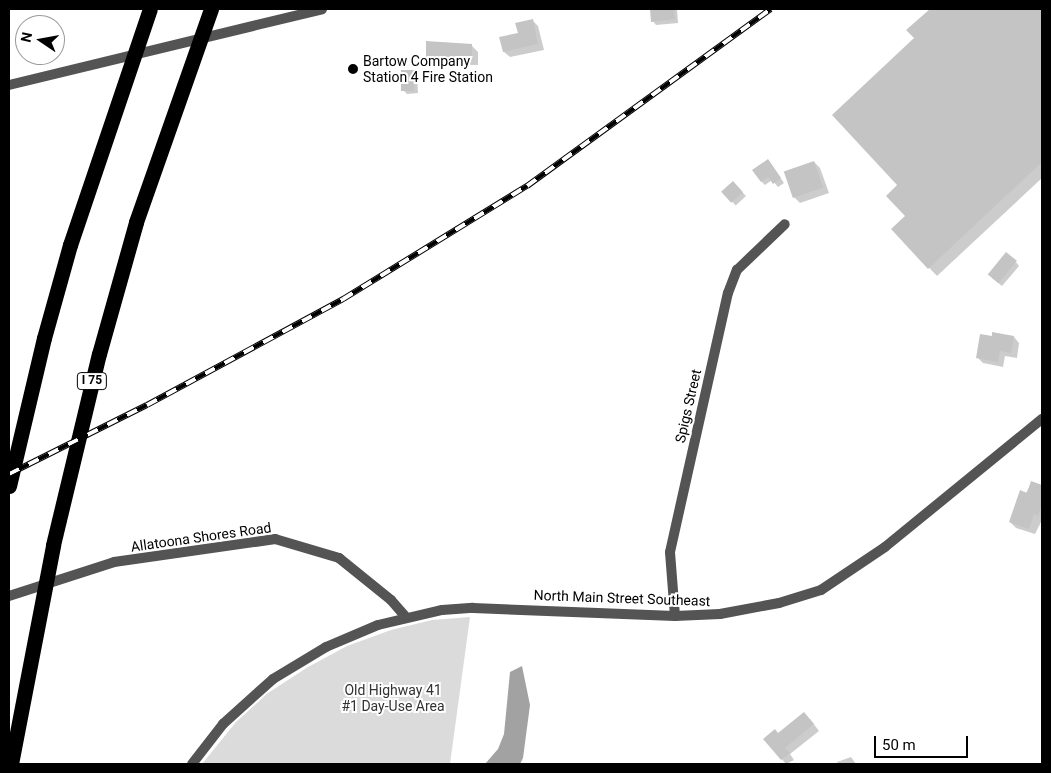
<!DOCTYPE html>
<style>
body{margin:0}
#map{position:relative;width:1051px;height:773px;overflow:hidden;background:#fff;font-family:Roboto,sans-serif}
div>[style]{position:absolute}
.green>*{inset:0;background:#dbdbdb}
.water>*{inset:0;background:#a2a2a2}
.shadow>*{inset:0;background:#0003;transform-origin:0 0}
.building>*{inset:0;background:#c4c4c4;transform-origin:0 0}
.minor>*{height:10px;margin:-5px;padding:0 5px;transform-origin:5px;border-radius:5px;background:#545454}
.tertiary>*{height:10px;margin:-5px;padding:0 5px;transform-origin:5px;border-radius:5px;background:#545454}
.motorway>*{height:15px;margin:-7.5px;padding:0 7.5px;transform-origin:7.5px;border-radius:7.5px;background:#000}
.rail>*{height:5.5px;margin-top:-2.75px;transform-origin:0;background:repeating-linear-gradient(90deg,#fff 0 11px,#000 0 22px);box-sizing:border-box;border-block:1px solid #000}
.dots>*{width:14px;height:14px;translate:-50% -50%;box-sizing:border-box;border:2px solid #fff;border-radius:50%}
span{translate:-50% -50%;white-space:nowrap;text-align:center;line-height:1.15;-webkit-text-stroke:4px #fff;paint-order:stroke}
.shield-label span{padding:1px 4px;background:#fff;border:1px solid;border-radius:4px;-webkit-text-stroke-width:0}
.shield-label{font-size:12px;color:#000;font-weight:700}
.poi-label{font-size:14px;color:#000}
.left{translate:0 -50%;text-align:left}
.street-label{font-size:14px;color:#000}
.park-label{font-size:14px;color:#323232}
.frame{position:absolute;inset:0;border:10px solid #000;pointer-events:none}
.north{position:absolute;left:15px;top:15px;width:50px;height:50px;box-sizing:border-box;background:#fff;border:1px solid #999;border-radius:50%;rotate:282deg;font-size:14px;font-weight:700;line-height:20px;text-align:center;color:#000}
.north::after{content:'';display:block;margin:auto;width:18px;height:22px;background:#000;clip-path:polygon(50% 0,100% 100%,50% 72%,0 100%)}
.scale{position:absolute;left:874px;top:736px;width:94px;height:22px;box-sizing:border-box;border:2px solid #000;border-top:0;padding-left:6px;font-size:15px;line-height:18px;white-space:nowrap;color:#000;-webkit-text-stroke:4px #fff;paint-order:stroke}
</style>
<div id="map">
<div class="green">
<div style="clip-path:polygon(470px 617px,450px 764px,202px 764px,236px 722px,268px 693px,308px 667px,347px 646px,391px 630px,432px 620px)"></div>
</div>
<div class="water">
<div style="clip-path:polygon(522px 666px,530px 705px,523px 758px,520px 764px,485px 764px,498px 749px,504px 734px,510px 672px)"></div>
</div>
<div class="shadow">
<div style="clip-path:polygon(652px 9px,677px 9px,678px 23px,656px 25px,653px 21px)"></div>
<div style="clip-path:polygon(931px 9px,1042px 9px,1042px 178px,937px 276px,892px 229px,906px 216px,899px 185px,915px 38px,908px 30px)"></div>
<div style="clip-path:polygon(532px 20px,538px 26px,544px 50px,510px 57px,504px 52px)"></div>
<div style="clip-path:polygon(472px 46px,478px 52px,478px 65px,433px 64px,427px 58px)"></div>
<div style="clip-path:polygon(414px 71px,417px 75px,418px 93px,407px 94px,403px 90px)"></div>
<div style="clip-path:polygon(814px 162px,820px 168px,829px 193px,800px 203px,794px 197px)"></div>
<div style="clip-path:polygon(771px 164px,784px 183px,778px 187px,772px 180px,765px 185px,761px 181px)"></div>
<div style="left:733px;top:182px;width:19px;height:14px;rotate:47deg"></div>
<div style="clip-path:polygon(1016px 262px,1019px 266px,1002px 286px,992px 278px)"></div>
<div style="clip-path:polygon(1014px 337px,1019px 343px,1017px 358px,1005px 356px,1003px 367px,983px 363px,977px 357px,993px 338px)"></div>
<div style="clip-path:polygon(1032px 482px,1042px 486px,1042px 520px,1035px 534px,1016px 528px,1010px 522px)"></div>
<div style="clip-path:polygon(810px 719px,819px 731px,790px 754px,794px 760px,786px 764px,765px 739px)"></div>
<div style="clip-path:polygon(851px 757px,856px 764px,838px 764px,837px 762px)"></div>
</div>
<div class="building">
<div style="clip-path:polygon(650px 9px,674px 9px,675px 19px,651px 22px)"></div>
<div style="clip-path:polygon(930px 9px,1042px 9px,1042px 162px,928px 269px,891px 229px,905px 216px,886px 196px,897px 185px,832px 115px,914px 38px,906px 30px)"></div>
<div style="clip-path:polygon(533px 19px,538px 44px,503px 52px,499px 37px,518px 33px,515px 23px)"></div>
<div style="clip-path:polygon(426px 41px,472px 44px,472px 59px,426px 59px)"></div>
<div style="left:401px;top:70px;width:13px;height:21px"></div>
<div style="clip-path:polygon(768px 159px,781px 178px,773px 184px,768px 177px,761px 182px,752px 170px)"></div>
<div style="left:814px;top:161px;width:28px;height:32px;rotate:71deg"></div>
<div style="left:733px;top:181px;width:15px;height:16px;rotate:48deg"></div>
<div style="left:1006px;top:252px;width:14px;height:29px;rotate:39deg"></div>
<div style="clip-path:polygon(992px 332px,1014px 336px,1011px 353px,1000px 351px,998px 362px,976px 358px,980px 334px,992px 336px)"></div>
<div style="clip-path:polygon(1031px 481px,1042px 485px,1042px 505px,1038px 516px,1034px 514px,1029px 529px,1009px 522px,1020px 490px,1027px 493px)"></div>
<div style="clip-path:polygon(804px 712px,814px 724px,785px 748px,790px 753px,781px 760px,763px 739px,775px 729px,778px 733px)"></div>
</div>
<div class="minor">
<div style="left:9px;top:85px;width:322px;rotate:-13.6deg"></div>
<div style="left:9px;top:596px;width:110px;rotate:-17.9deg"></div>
<div style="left:114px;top:562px;width:163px;rotate:-8.1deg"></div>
<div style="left:275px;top:539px;width:67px;rotate:16.5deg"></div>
<div style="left:339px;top:558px;width:67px;rotate:38.9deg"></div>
<div style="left:391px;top:600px;width:23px;rotate:49deg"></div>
<div style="left:675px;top:616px;width:64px;rotate:-94.5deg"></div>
<div style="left:670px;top:552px;width:265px;rotate:-77.4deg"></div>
<div style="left:728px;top:293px;width:25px;rotate:-69deg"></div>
<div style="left:737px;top:270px;width:66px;rotate:-43.8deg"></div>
</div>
<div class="tertiary">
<div style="left:192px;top:764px;width:51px;rotate:-52.2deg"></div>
<div style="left:223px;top:724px;width:67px;rotate:-42deg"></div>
<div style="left:273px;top:679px;width:62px;rotate:-31.1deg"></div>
<div style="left:326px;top:647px;width:56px;rotate:-22.9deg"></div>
<div style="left:378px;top:625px;width:66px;rotate:-13.2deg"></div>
<div style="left:442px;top:610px;width:31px;rotate:-4deg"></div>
<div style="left:473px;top:608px;width:202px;rotate:2.3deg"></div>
<div style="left:675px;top:616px;width:45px;rotate:-2.5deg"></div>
<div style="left:720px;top:614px;width:60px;rotate:-10.6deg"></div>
<div style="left:779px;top:603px;width:44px;rotate:-17.2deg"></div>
<div style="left:821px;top:590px;width:77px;rotate:-33.9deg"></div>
<div style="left:885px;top:547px;width:203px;rotate:-39.2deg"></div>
</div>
<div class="motorway">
<div style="left:9px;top:486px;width:152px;rotate:-76.7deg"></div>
<div style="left:44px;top:338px;width:97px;rotate:-74.4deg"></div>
<div style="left:70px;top:245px;width:249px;rotate:-71.3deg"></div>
<div style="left:11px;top:764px;width:223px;rotate:-79.1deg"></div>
<div style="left:53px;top:545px;width:196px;rotate:-76.5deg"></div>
<div style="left:99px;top:354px;width:137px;rotate:-74.3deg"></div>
<div style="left:136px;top:222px;width:226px;rotate:-70.6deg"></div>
</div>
<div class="rail">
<div style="left:9px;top:474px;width:154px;rotate:-26.6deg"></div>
<div style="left:147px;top:405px;width:223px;rotate:-28.4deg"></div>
<div style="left:343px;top:299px;width:216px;rotate:-31.6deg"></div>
<div style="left:527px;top:186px;width:301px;rotate:-36deg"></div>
</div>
<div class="dots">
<div style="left:353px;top:69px;background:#000"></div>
</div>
<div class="shield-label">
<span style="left:92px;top:381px">I 75</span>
</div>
<div class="poi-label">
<span class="left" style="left:363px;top:69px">Bartow Company<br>Station 4 Fire Station</span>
</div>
<div class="street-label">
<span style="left:688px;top:406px;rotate:-77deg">Spigs Street</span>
<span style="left:201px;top:537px;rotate:-8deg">Allatoona Shores Road</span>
<span style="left:622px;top:598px;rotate:2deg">North Main Street Southeast</span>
</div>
<div class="park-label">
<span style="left:393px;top:698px">Old Highway 41<br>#1 Day-Use Area</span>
</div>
<div class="frame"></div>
<div class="north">N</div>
<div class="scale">50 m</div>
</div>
